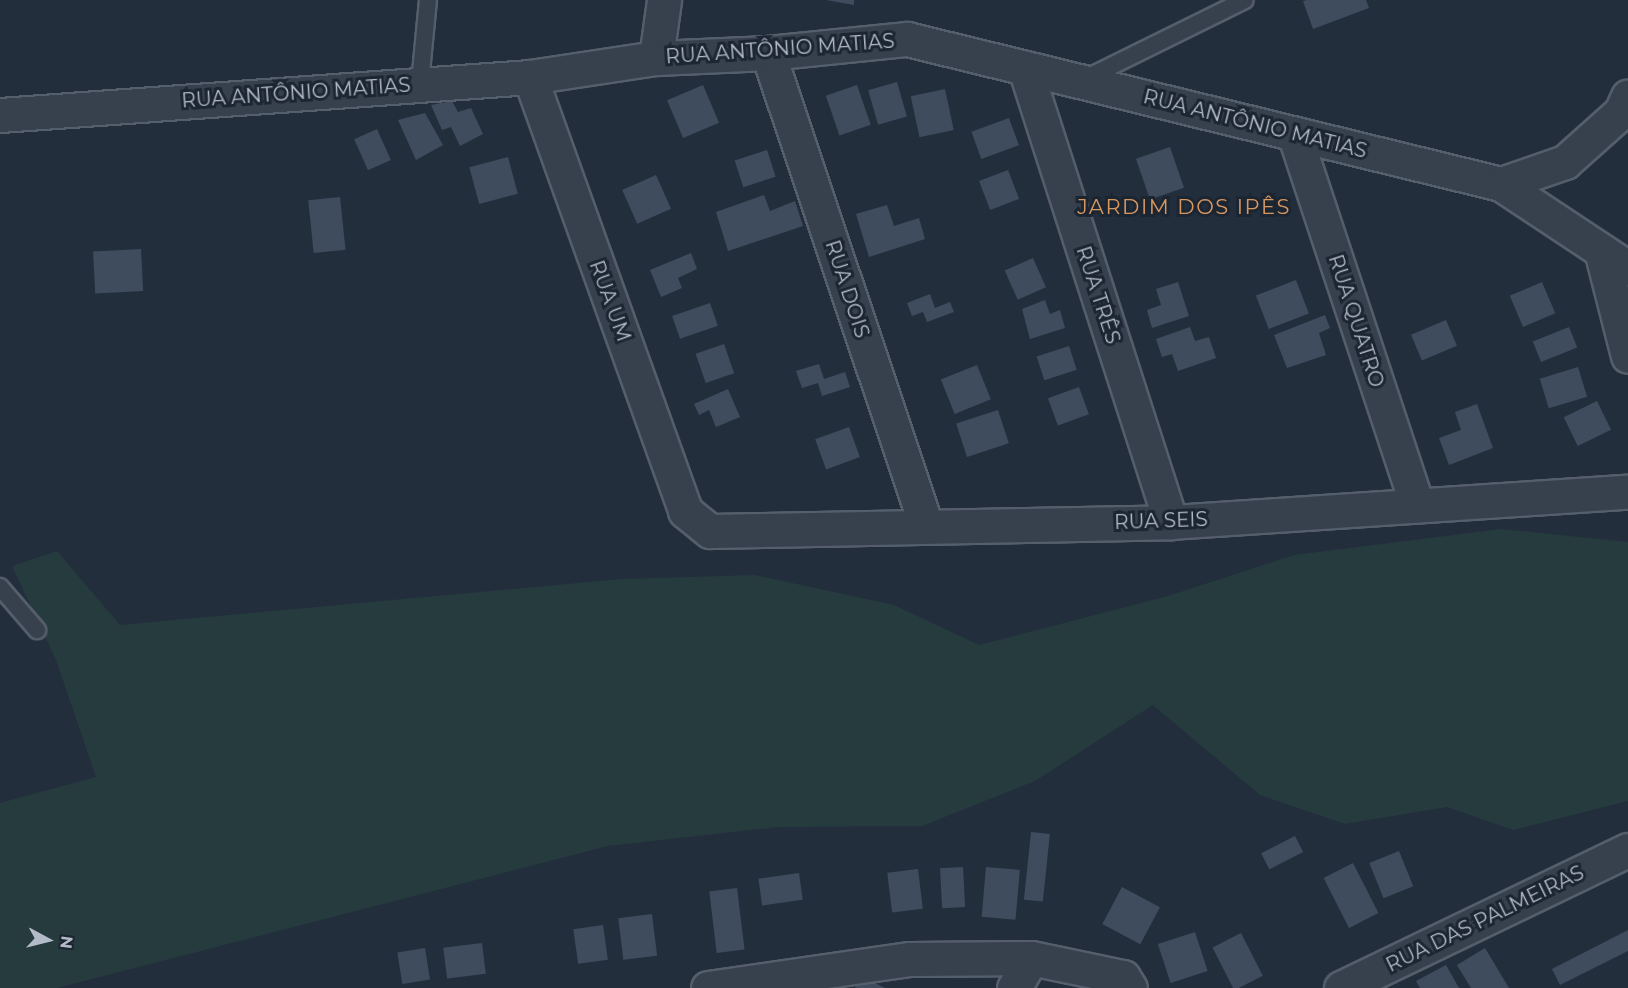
<!DOCTYPE html>
<meta charset="utf-8">
<style>
body{margin:0}
#map{position:relative;width:1628px;height:988px;overflow:hidden;background:#232e3d;font-family:Montserrat,sans-serif}
div>[style]{position:absolute}
.green>*{inset:0;background:#253b3e}
.building>*{inset:0;background:#3f4c5d;transform-origin:0 0}
.roads{filter:drop-shadow(2px 0 #555e6b) drop-shadow(-2px 0 #555e6b) drop-shadow(0 2px #555e6b) drop-shadow(0 -2px #555e6b)}
.lane>*{height:16px;margin:-8px;padding:0 8px;transform-origin:8px;border-radius:8px;background:#37404d}
.street>*{height:33px;margin:-16.5px;padding:0 16.5px;transform-origin:16.5px;border-radius:16.5px;background:#37404d}
span{translate:-50% -50%;white-space:nowrap;text-align:center;line-height:1.15;-webkit-text-stroke:6px #1c2532;paint-order:stroke}
.street-label{font-size:20px;color:#b3bbc9}
.neighbourhood-label{font-size:21px;color:#d69761;letter-spacing:1.5px}
.north{position:absolute;left:18px;top:910px;width:60px;height:60px;-webkit-text-stroke:4px #1c2532;paint-order:stroke;rotate:97deg;font-size:16px;font-weight:700;line-height:24px;text-align:center;color:#b3bbc9}
.north::after{content:'';display:block;margin:auto;width:21px;height:27px;background:#b3bbc9;clip-path:polygon(50% 0,100% 100%,50% 72%,0 100%)}
</style>
<div id="map">
<div class="green">
<div style="clip-path:polygon(1501px 529px,1628px 542px,1628px 801px,1513px 830px,1447px 807px,1345px 824px,1260px 795px,1153px 705px,1035px 781px,922px 826px,778px 827px,608px 846px,57px 988px,0 988px,0 803px,96px 777px,56px 660px,12px 566px,57px 551px,120px 625px,622px 579px,755px 575px,894px 605px,979px 645px,1168px 596px,1294px 555px)"></div>
</div>
<div class="building">
<div style="clip-path:polygon(826px 0,854px 0,854px 5px)"></div>
<div style="clip-path:polygon(1307px 0,1366px 0,1369px 8px,1313px 29px,1303px 1px)"></div>
<div style="left:897px;top:82px;width:36px;height:30px;rotate:74deg"></div>
<div style="left:703px;top:85px;width:41px;height:39px;rotate:67deg"></div>
<div style="left:857px;top:85px;width:42px;height:33px;rotate:71deg"></div>
<div style="left:945px;top:89px;width:42px;height:35px;rotate:78deg"></div>
<div style="clip-path:polygon(452px 101px,458px 112px,471px 108px,483px 134px,460px 146px,451px 127px,442px 130px,431px 105px)"></div>
<div style="clip-path:polygon(425px 113px,443px 145px,416px 160px,398px 120px)"></div>
<div style="left:1009px;top:118px;width:29px;height:40px;rotate:70deg"></div>
<div style="left:377px;top:129px;width:34px;height:25px;rotate:66deg"></div>
<div style="left:1170px;top:147px;width:43px;height:36px;rotate:71deg"></div>
<div style="left:767px;top:150px;width:28px;height:34px;rotate:72deg"></div>
<div style="left:508px;top:157px;width:38px;height:40px;rotate:75deg"></div>
<div style="left:1008px;top:170px;width:31px;height:31px;rotate:69deg"></div>
<div style="left:656px;top:175px;width:37px;height:37px;rotate:66deg"></div>
<div style="clip-path:polygon(764px 195px,770px 211px,795px 201px,803px 226px,728px 251px,716px 212px)"></div>
<div style="left:340px;top:197px;width:53px;height:32px;rotate:84deg"></div>
<div style="clip-path:polygon(887px 205px,894px 226px,919px 218px,925px 239px,869px 257px,856px 214px)"></div>
<div style="left:141px;top:249px;width:42px;height:48px;rotate:87deg"></div>
<div style="clip-path:polygon(691px 253px,697px 269px,678px 278px,682px 288px,661px 297px,650px 270px)"></div>
<div style="left:1033px;top:258px;width:32px;height:31px;rotate:66deg"></div>
<div style="left:1296px;top:280px;width:36px;height:43px;rotate:69deg"></div>
<div style="clip-path:polygon(1178px 282px,1189px 316px,1152px 328px,1147px 310px,1161px 305px,1156px 289px)"></div>
<div style="left:1542px;top:282px;width:34px;height:35px;rotate:67deg"></div>
<div style="clip-path:polygon(930px 294px,935px 308px,950px 302px,954px 312px,927px 322px,923px 312px,912px 316px,907px 303px)"></div>
<div style="clip-path:polygon(1045px 300px,1050px 314px,1060px 310px,1065px 328px,1030px 339px,1022px 309px)"></div>
<div style="left:710px;top:303px;width:24px;height:40px;rotate:71deg"></div>
<div style="clip-path:polygon(1325px 315px,1330px 328px,1319px 333px,1326px 355px,1287px 368px,1274px 335px)"></div>
<div style="left:1446px;top:320px;width:28px;height:38px;rotate:67deg"></div>
<div style="clip-path:polygon(1190px 327px,1195px 341px,1209px 337px,1216px 358px,1178px 371px,1172px 354px,1162px 357px,1156px 339px)"></div>
<div style="left:1569px;top:327px;width:22px;height:39px;rotate:68deg"></div>
<div style="left:724px;top:344px;width:31px;height:30px;rotate:71deg"></div>
<div style="left:1069px;top:346px;width:25px;height:34px;rotate:72deg"></div>
<div style="clip-path:polygon(819px 364px,824px 379px,845px 372px,850px 387px,822px 396px,818px 383px,802px 388px,796px 371px)"></div>
<div style="left:977px;top:365px;width:37px;height:39px;rotate:68deg"></div>
<div style="left:1578px;top:367px;width:31px;height:40px;rotate:73deg"></div>
<div style="left:1079px;top:387px;width:29px;height:33px;rotate:70deg"></div>
<div style="clip-path:polygon(728px 389px,740px 417px,716px 427px,709px 410px,699px 415px,694px 404px)"></div>
<div style="left:1597px;top:401px;width:32px;height:37px;rotate:64deg"></div>
<div style="clip-path:polygon(1477px 404px,1493px 448px,1449px 465px,1439px 438px,1461px 430px,1455px 412px)"></div>
<div style="left:998px;top:410px;width:35px;height:44px;rotate:72deg"></div>
<div style="left:849px;top:427px;width:32px;height:36px;rotate:70deg"></div>
<div style="left:1031px;top:832px;width:19px;height:68px;rotate:6deg"></div>
<div style="left:1295px;top:836px;width:18px;height:38px;rotate:63deg"></div>
<div style="left:1399px;top:851px;width:38px;height:32px;rotate:68deg"></div>
<div style="left:1353px;top:863px;width:56px;height:33px;rotate:63deg"></div>
<div style="left:963px;top:867px;width:40px;height:23px;rotate:87deg"></div>
<div style="left:986px;top:867px;width:34px;height:50px;rotate:5deg"></div>
<div style="left:918px;top:869px;width:40px;height:31px;rotate:83deg"></div>
<div style="left:799px;top:873px;width:27px;height:41px;rotate:82deg"></div>
<div style="left:1122px;top:887px;width:43px;height:42px;rotate:28deg"></div>
<div style="left:737px;top:888px;width:62px;height:28px;rotate:83deg"></div>
<div style="left:652px;top:914px;width:42px;height:34px;rotate:83deg"></div>
<div style="left:603px;top:925px;width:35px;height:30px;rotate:82deg"></div>
<div style="clip-path:polygon(1628px 930px,1628px 951px,1560px 985px,1552px 969px)"></div>
<div style="left:1195px;top:932px;width:41px;height:39px;rotate:72deg"></div>
<div style="left:1241px;top:933px;width:48px;height:32px;rotate:63deg"></div>
<div style="left:482px;top:943px;width:31px;height:39px;rotate:83deg"></div>
<div style="left:425px;top:948px;width:32px;height:28px;rotate:81deg"></div>
<div style="clip-path:polygon(1485px 948px,1509px 988px,1471px 988px,1457px 965px)"></div>
<div style="clip-path:polygon(1446px 965px,1459px 988px,1420px 988px,1416px 981px)"></div>
<div style="clip-path:polygon(861px 976px,885px 988px,855px 988px)"></div>
</div>
<div class="roads">
<div class="lane">
<div style="left:1085px;top:79px;width:178px;rotate:-26.3deg"></div>
<div style="left:420px;top:83px;width:83px;rotate:-84.5deg"></div>
<div style="left:0;top:587px;width:57px;rotate:49.3deg"></div>
</div>
<div class="street">
<div style="left:768px;top:53px;width:498px;rotate:71.5deg"></div>
<div style="left:656px;top:58px;width:59px;rotate:-82.1deg"></div>
<div style="left:1025px;top:68px;width:477px;rotate:72.2deg"></div>
<div style="left:530px;top:77px;width:461px;rotate:70.3deg"></div>
<div style="left:685px;top:511px;width:32px;rotate:39deg"></div>
<div style="left:710px;top:531px;width:461px;rotate:-1.1deg"></div>
<div style="left:1171px;top:522px;width:458px;rotate:-3.8deg"></div>
<div style="left:0;top:115px;width:531px;rotate:-4.1deg"></div>
<div style="left:530px;top:77px;width:127px;rotate:-8.6deg"></div>
<div style="left:656px;top:58px;width:112px;rotate:-2.6deg"></div>
<div style="left:768px;top:53px;width:140px;rotate:-5.8deg"></div>
<div style="left:907px;top:39px;width:611px;rotate:13.72deg"></div>
<div style="left:1501px;top:184px;width:152px;rotate:33.5deg"></div>
<div style="left:1295px;top:136px;width:389px;rotate:71.7deg"></div>
<div style="left:1501px;top:184px;width:68px;rotate:-19deg"></div>
<div style="left:1565px;top:162px;width:75px;rotate:-41.8deg"></div>
<div style="left:1621px;top:112px;width:17px;rotate:-66deg"></div>
<div style="left:1602px;top:254px;width:105px;rotate:75.7deg"></div>
<div style="left:708px;top:988px;width:204px;rotate:-8.2deg"></div>
<div style="left:910px;top:959px;width:121px;rotate:-0.5deg"></div>
<div style="left:1031px;top:958px;width:94px;rotate:11.7deg"></div>
<div style="left:1123px;top:977px;width:13px;rotate:58deg"></div>
<div style="left:1014px;top:988px;width:34px;rotate:-60deg"></div>
<div style="left:1341px;top:988px;width:318px;rotate:-25.7deg"></div>
</div>
</div>
<div class="street-label">
<span style="left:780px;top:49px;rotate:-4deg">RUA ANTÔNIO MATIAS</span>
<span style="left:296px;top:93px;rotate:-4deg">RUA ANTÔNIO MATIAS</span>
<span style="left:1255px;top:124px;rotate:14deg">RUA ANTÔNIO MATIAS</span>
<span style="left:847px;top:289px;rotate:72deg">RUA DOIS</span>
<span style="left:1098px;top:295px;rotate:72deg">RUA TRÊS</span>
<span style="left:610px;top:301px;rotate:70deg">RUA UM</span>
<span style="left:1356px;top:321px;rotate:72deg">RUA QUATRO</span>
<span style="left:1161px;top:521px;rotate:-2deg">RUA SEIS</span>
<span style="left:1485px;top:919px;rotate:-26deg">RUA DAS PALMEIRAS</span>
</div>
<div class="neighbourhood-label">
<span style="left:1184px;top:207px">JARDIM DOS IPÊS</span>
</div>
<div class="north">N</div>
</div>
